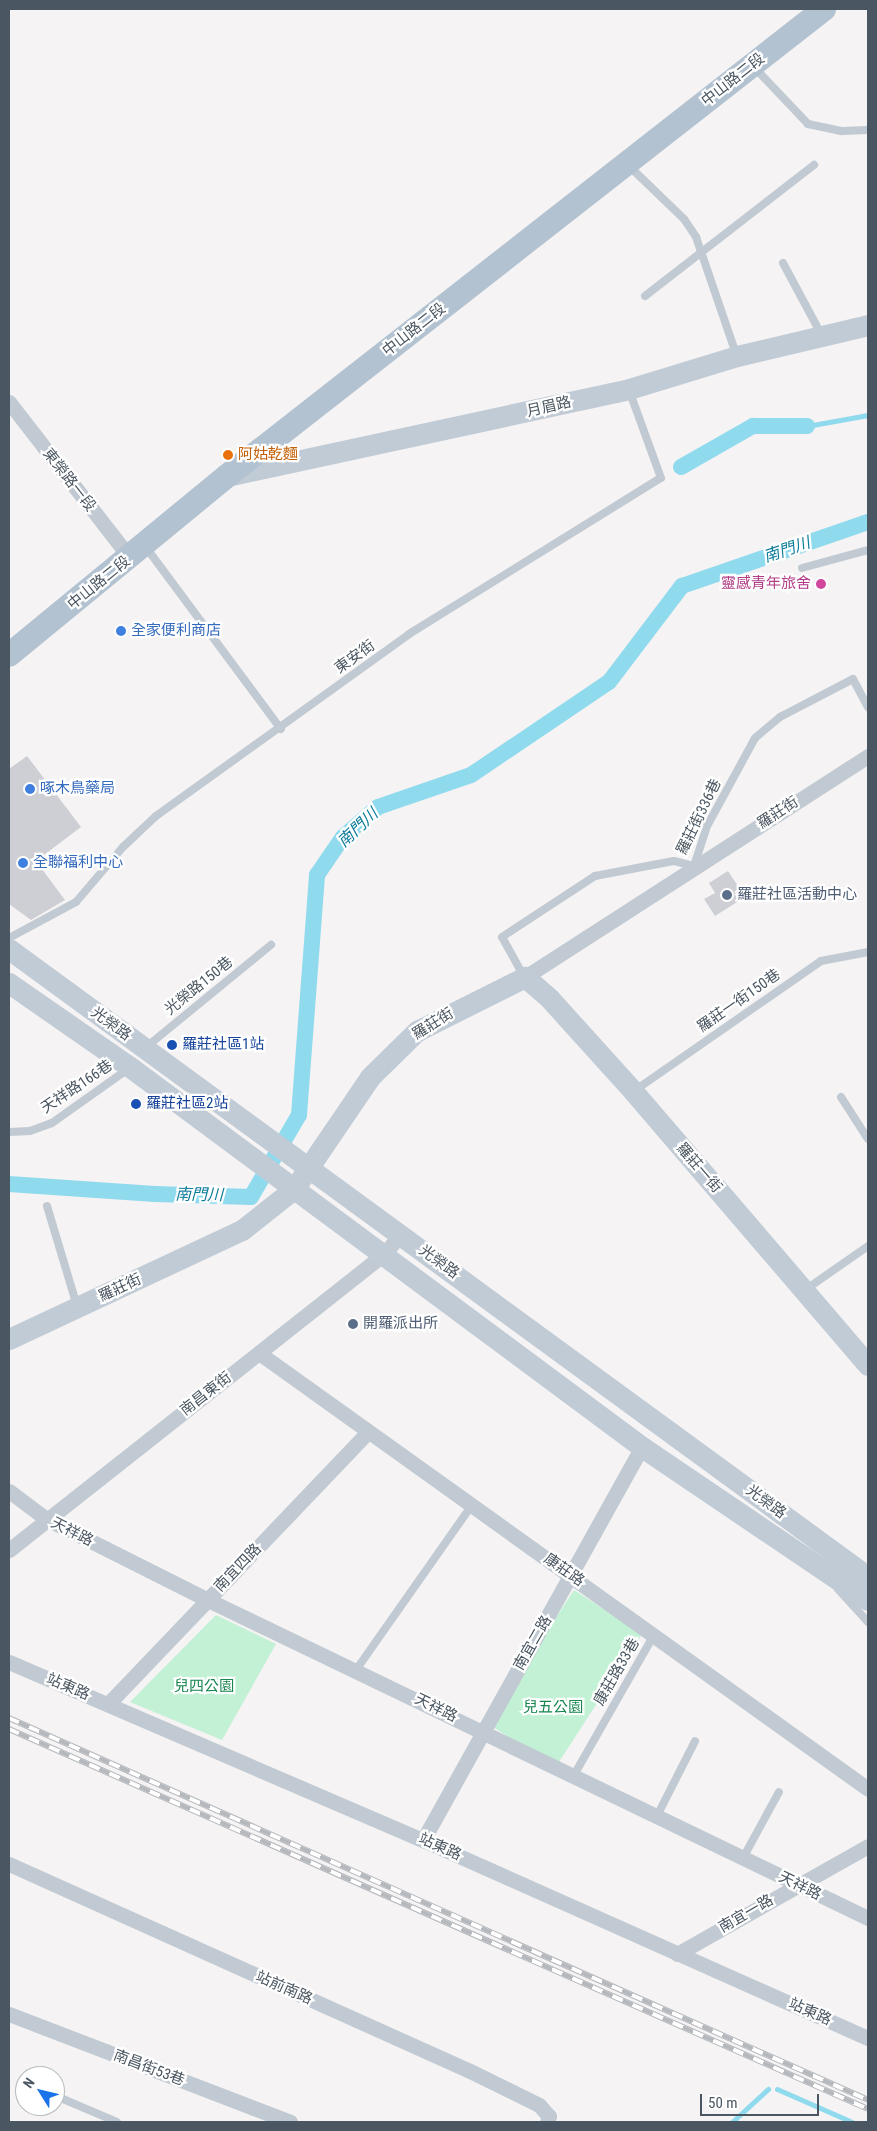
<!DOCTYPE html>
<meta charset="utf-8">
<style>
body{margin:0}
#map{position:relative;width:877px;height:2131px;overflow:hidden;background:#f5f3f3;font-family:"Roboto Condensed","Noto Sans TC",sans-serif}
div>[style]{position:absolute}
.green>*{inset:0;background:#c3f1d5;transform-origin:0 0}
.stream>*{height:5px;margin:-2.5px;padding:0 2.5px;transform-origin:2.5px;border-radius:2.5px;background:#90daee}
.canal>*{height:16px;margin:-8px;padding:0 8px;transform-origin:8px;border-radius:8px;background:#90daee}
.building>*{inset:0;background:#cdcfd5}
.lane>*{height:8px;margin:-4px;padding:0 4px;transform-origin:4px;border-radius:4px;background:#c1cad2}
.street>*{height:15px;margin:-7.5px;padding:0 7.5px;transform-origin:7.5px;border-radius:7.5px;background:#c1cad2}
.secondary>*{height:21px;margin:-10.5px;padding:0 10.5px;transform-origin:10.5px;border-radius:10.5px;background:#c1cbd6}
.primary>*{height:24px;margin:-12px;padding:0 12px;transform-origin:12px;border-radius:12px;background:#b3c2d1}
.rail>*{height:5.5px;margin-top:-2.75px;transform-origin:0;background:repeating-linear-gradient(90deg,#fff 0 11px,#b5b8bd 0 22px);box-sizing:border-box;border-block:1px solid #b5b8bd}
.dots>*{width:14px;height:14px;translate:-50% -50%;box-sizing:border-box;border:2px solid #fff;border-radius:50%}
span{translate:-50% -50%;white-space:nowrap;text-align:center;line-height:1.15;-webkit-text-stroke:4.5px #fff;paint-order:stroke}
.street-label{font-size:15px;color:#4a5661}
.food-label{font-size:15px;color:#c56008}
.left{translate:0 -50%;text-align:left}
.hotel-label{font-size:15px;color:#b23c85}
.right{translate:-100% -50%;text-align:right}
.shop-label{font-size:15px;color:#366cbe}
.service-label{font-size:15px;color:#4e5e75}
.transit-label{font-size:15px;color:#164399}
.park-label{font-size:15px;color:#17864f}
.water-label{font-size:16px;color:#0c7c9b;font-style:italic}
.frame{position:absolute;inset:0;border:10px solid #4a5661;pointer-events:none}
.north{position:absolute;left:15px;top:2066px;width:50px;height:50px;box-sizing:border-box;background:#fff;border:1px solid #b7bbc0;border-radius:50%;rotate:306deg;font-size:14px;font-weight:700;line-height:20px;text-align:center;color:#4a5661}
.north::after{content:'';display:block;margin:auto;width:18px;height:22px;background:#1a73e8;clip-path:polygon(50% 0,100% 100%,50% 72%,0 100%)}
.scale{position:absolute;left:700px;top:2094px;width:119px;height:22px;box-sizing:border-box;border:2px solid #4a5661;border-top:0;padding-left:6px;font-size:15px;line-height:18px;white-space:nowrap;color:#4a5661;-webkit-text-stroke:4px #fff;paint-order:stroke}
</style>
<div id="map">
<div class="green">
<div style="left:574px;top:1590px;width:81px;height:159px;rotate:33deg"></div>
<div style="clip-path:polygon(216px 1615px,276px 1644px,222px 1740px,130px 1702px)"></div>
</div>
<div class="stream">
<div style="left:807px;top:426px;width:62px;rotate:-10.2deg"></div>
<div style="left:777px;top:2089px;width:82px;rotate:23.7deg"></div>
<div style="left:732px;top:2122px;width:49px;rotate:-42.5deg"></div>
</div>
<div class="canal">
<div style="left:681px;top:467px;width:83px;rotate:-29.7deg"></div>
<div style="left:753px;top:426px;width:54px"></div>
<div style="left:9px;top:1184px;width:146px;rotate:3.9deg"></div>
<div style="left:155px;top:1194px;width:96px;rotate:1.8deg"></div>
<div style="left:251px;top:1197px;width:95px;rotate:-59.7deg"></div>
<div style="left:299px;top:1115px;width:241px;rotate:-85.7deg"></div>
<div style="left:317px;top:875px;width:46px;rotate:-55.6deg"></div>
<div style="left:343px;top:837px;width:46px;rotate:-40.6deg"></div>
<div style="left:378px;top:807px;width:98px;rotate:-19deg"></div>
<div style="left:471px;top:775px;width:166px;rotate:-34deg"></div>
<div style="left:609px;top:682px;width:121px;rotate:-52.8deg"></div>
<div style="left:682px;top:586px;width:197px;rotate:-19deg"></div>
</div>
<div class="building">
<div style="clip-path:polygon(27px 756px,81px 827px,36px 861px,65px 900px,31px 920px,9px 904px,9px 769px)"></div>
<div style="clip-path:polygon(728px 871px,745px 897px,715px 916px,704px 899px,715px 893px,709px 883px)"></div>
</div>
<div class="lane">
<div style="left:753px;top:66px;width:80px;rotate:46.5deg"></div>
<div style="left:808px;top:124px;width:35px;rotate:12deg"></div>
<div style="left:842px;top:131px;width:26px;rotate:-2deg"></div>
<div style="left:628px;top:165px;width:78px;rotate:44deg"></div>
<div style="left:684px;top:219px;width:22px;rotate:56deg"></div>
<div style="left:696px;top:237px;width:124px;rotate:71.1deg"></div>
<div style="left:783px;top:263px;width:81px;rotate:61.8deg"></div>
<div style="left:645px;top:296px;width:214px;rotate:-37.8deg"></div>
<div style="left:145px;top:546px;width:228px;rotate:53.4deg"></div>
<div style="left:802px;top:568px;width:68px;rotate:-15.3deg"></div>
<div style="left:9px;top:938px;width:76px;rotate:-28.2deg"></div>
<div style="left:76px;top:902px;width:72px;rotate:-49.5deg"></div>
<div style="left:123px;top:847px;width:45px;rotate:-43.2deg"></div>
<div style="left:156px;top:816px;width:312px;rotate:-35.7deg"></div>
<div style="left:409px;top:634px;width:296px;rotate:-31.8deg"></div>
<div style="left:661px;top:478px;width:94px;rotate:-110deg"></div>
<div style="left:523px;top:975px;width:43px;rotate:-118.9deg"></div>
<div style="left:502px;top:937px;width:111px;rotate:-33.3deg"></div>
<div style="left:595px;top:876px;width:80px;rotate:-10.8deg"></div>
<div style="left:674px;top:861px;width:21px;rotate:14deg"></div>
<div style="left:694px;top:866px;width:40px;rotate:-72deg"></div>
<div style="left:706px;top:828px;width:102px;rotate:-61.4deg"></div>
<div style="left:755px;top:738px;width:33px;rotate:-40deg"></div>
<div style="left:780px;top:717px;width:82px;rotate:-27.5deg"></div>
<div style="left:853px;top:679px;width:32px;rotate:62deg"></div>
<div style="left:145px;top:1048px;width:163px;rotate:-39.3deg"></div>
<div style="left:634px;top:1091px;width:228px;rotate:-34.8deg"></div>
<div style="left:821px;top:961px;width:48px;rotate:-10.8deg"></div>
<div style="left:841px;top:1097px;width:50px;rotate:57.3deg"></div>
<div style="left:9px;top:1132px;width:21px;rotate:-3deg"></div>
<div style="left:30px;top:1131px;width:23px;rotate:-20deg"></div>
<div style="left:52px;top:1123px;width:93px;rotate:-35.4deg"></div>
<div style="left:47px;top:1206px;width:104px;rotate:73.3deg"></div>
<div style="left:805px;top:1290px;width:77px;rotate:-34.9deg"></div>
<div style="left:838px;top:1589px;width:45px;rotate:47.7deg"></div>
<div style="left:356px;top:1670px;width:202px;rotate:-54.9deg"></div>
<div style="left:574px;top:1775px;width:161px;rotate:-60.3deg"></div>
<div style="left:657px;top:1816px;width:84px;rotate:-63.1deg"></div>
<div style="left:743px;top:1858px;width:75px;rotate:-61.4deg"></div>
<div style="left:56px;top:2096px;width:66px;rotate:23.1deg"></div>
</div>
<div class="street">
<div style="left:9px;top:402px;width:197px;rotate:52.2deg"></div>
<div style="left:525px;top:977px;width:408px;rotate:-32.8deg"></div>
<div style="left:259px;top:1353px;width:749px;rotate:35.6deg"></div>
<div style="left:9px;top:1491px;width:45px;rotate:36.9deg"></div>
<div style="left:45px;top:1518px;width:182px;rotate:26.7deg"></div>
<div style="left:208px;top:1600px;width:733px;rotate:25.73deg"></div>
<div style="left:9px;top:1550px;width:478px;rotate:-38.3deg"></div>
<div style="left:384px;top:1254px;width:26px;rotate:-50deg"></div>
<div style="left:9px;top:1662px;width:451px;rotate:23.3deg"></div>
<div style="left:423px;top:1840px;width:487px;rotate:24deg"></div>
<div style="left:108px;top:1704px;width:376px;rotate:-46.3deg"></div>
<div style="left:423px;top:1840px;width:450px;rotate:-60.9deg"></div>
<div style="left:9px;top:1864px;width:505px;rotate:24.18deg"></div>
<div style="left:470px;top:2071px;width:77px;rotate:26.2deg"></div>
<div style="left:539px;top:2105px;width:15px;rotate:48deg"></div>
<div style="left:549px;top:2116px;width:6px;rotate:108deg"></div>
<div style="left:677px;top:1954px;width:219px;rotate:-29.5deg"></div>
<div style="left:9px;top:2014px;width:301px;rotate:21deg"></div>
</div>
<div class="secondary">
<div style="left:227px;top:476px;width:411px;rotate:-12.2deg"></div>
<div style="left:629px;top:389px;width:113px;rotate:-17deg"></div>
<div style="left:737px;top:356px;width:135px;rotate:-13.3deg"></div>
<div style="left:9px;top:949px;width:1064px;rotate:36.17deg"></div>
<div style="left:9px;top:983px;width:147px;rotate:34.8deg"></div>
<div style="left:130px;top:1067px;width:638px;rotate:36.58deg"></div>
<div style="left:642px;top:1447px;width:273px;rotate:34.1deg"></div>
<div style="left:9px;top:1339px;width:257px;rotate:-25.1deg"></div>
<div style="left:242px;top:1230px;width:66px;rotate:-38.3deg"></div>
<div style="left:294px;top:1189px;width:135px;rotate:-55.8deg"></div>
<div style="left:370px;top:1077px;width:66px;rotate:-44.4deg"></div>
<div style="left:417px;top:1031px;width:121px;rotate:-26.6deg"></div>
<div style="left:525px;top:977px;width:33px;rotate:41deg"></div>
<div style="left:550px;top:999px;width:124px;rotate:47.9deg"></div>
<div style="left:633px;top:1091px;width:361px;rotate:49.4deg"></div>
</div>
<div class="primary">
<div style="left:9px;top:655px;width:282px;rotate:-39.4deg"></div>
<div style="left:227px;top:476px;width:758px;rotate:-38.03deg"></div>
</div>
<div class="rail">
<div style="left:9px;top:1718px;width:940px;rotate:23.97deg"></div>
<div style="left:9px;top:1729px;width:939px;rotate:23.86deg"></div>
</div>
<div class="dots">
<div style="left:228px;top:455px;background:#e8710a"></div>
<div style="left:821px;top:584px;background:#d1479c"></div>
<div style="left:121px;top:631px;background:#3f7fe0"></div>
<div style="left:30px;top:789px;background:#3f7fe0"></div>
<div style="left:23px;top:863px;background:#3f7fe0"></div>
<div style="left:727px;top:895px;background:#5c6f8a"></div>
<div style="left:172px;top:1045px;background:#1a4fb4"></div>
<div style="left:136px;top:1104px;background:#1a4fb4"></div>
<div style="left:353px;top:1324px;background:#5c6f8a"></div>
</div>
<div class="street-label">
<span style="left:733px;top:80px;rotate:-38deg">中山路二段</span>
<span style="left:414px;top:330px;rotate:-38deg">中山路二段</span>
<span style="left:549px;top:407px;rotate:-13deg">月眉路</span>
<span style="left:69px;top:480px;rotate:52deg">東榮路一段</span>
<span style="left:99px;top:583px;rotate:-39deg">中山路二段</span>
<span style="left:355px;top:657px;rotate:-36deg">東安街</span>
<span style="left:778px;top:813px;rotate:-33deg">羅莊街</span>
<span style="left:699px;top:817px;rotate:-64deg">羅莊街336巷</span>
<span style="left:199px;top:986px;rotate:-39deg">光榮路150巷</span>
<span style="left:739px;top:1001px;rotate:-35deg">羅莊一街150巷</span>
<span style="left:111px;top:1024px;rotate:36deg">光榮路</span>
<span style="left:433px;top:1024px;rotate:-32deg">羅莊街</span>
<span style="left:77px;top:1087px;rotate:-34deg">天祥路166巷</span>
<span style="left:699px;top:1168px;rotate:49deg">羅莊一街</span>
<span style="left:439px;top:1262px;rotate:36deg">光榮路</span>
<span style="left:120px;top:1288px;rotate:-25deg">羅莊街</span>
<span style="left:206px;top:1394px;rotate:-38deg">南昌東街</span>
<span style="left:766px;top:1502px;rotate:36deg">光榮路</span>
<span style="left:72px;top:1532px;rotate:27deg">天祥路</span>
<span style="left:238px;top:1568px;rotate:-46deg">南宜四路</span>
<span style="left:564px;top:1570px;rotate:35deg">康莊路</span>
<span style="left:533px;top:1643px;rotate:-60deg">南宜二路</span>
<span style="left:617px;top:1672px;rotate:-60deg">康莊路33巷</span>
<span style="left:68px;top:1687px;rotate:23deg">站東路</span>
<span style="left:436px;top:1708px;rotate:26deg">天祥路</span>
<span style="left:440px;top:1847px;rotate:24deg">站東路</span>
<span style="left:800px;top:1886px;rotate:26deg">天祥路</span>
<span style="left:746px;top:1914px;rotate:-30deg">南宜一路</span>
<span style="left:284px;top:1988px;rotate:24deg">站前南路</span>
<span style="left:810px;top:2012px;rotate:24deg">站東路</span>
<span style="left:149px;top:2068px;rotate:21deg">南昌街53巷</span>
</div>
<div class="food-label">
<span class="left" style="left:238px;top:455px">阿姑乾麵</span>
</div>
<div class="hotel-label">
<span class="right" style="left:811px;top:584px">靈感青年旅舍</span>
</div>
<div class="shop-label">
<span class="left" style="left:131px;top:631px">全家便利商店</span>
<span class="left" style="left:40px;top:789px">啄木鳥藥局</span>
<span class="left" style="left:33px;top:863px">全聯福利中心</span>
</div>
<div class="service-label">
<span class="left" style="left:737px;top:895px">羅莊社區活動中心</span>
<span class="left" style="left:363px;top:1324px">開羅派出所</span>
</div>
<div class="transit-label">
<span class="left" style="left:182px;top:1045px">羅莊社區1站</span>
<span class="left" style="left:146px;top:1104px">羅莊社區2站</span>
</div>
<div class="park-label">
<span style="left:204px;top:1687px">兒四公園</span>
<span style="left:553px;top:1708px">兒五公園</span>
</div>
<div class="water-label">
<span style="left:787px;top:550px;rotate:-19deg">南門川</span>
<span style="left:358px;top:828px;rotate:-43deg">南門川</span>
<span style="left:199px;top:1195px;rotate:1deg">南門川</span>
</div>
<div class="frame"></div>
<div class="north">N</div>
<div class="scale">50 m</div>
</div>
